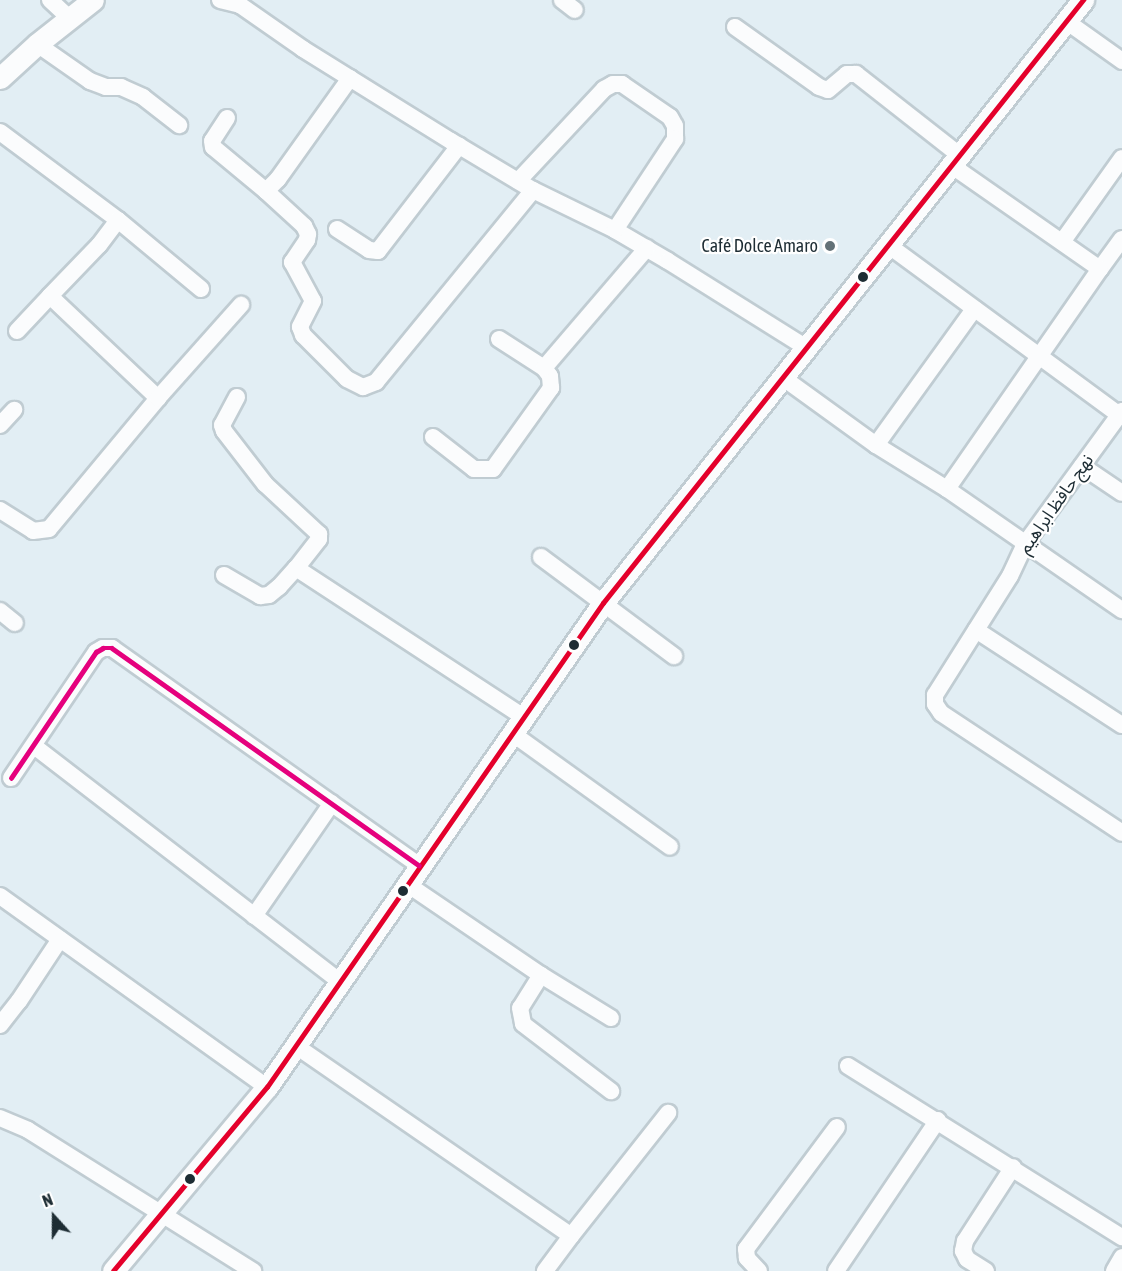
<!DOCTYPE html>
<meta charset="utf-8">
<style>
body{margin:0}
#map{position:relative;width:1122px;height:1271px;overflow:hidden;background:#e2eef4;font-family:"Asap Condensed","Noto Sans Arabic",sans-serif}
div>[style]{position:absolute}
.roads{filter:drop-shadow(2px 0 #c0ccd2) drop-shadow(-2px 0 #c0ccd2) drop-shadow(0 2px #c0ccd2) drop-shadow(0 -2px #c0ccd2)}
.minor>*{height:16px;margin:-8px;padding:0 8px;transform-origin:8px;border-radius:8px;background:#fbfcfd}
.major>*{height:21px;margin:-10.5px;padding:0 10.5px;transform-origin:10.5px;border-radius:10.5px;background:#fbfcfd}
.bus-1>*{height:4.5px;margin:-2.25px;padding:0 2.25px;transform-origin:2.25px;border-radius:2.25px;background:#e4002b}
.bus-2>*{height:4.5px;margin:-2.25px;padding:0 2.25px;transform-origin:2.25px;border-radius:2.25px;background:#e5007d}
.dots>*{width:16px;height:16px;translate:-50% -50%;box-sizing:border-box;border:3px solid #fff;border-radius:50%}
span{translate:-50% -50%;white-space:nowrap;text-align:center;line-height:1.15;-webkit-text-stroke:4.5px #fff;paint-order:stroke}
.poi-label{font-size:18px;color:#1e2d34}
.right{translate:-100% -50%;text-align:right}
.street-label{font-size:18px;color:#1e2d34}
.north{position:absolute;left:24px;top:1187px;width:60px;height:60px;-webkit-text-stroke:4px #fff;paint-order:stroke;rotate:339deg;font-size:16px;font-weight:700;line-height:24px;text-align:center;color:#1e2d34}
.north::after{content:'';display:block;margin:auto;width:21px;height:27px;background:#1e2d34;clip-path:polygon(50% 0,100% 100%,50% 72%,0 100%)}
</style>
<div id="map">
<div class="roads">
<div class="minor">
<div style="left:50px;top:0;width:26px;rotate:43deg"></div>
<div style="left:220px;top:0;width:21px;rotate:14deg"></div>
<div style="left:240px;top:5px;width:8px;rotate:-140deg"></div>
<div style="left:562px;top:0;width:16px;rotate:38deg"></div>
<div style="left:240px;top:5px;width:77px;rotate:34.9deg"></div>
<div style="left:303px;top:49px;width:174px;rotate:31.9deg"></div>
<div style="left:451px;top:141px;width:96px;rotate:30.9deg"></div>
<div style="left:533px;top:190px;width:91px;rotate:26deg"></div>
<div style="left:615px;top:230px;width:61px;rotate:30.3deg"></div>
<div style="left:668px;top:261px;width:162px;rotate:32.1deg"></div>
<div style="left:1066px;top:21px;width:69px;rotate:35.5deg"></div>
<div style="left:735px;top:27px;width:103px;rotate:35.5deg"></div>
<div style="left:819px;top:87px;width:9px;rotate:18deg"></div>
<div style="left:828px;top:90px;width:25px;rotate:-40deg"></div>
<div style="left:847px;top:74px;width:9px"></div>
<div style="left:856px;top:74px;width:130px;rotate:38.1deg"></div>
<div style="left:37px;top:44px;width:65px;rotate:34.9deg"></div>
<div style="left:90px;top:81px;width:17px;rotate:21deg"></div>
<div style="left:106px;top:87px;width:15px"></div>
<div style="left:121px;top:87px;width:24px;rotate:24deg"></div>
<div style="left:143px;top:97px;width:46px;rotate:37.9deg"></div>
<div style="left:227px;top:118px;width:27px;rotate:123deg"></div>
<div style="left:212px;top:141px;width:6px;rotate:81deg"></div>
<div style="left:213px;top:147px;width:69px;rotate:39.7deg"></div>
<div style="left:266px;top:191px;width:17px;rotate:-45deg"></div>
<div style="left:278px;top:179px;width:124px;rotate:-54.5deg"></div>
<div style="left:0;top:132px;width:147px;rotate:36.7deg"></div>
<div style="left:118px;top:220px;width:108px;rotate:39.7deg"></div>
<div style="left:518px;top:181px;width:126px;rotate:-46.9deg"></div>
<div style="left:604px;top:89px;width:10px;rotate:-29deg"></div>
<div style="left:613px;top:84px;width:9px"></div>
<div style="left:622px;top:84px;width:58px;rotate:34.5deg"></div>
<div style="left:670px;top:117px;width:10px;rotate:61deg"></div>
<div style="left:675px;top:126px;width:13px;rotate:90deg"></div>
<div style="left:675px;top:139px;width:109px;rotate:123.4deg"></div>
<div style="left:266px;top:191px;width:52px;rotate:42.6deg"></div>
<div style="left:304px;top:226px;width:9px;rotate:63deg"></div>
<div style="left:308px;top:234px;width:6px;rotate:99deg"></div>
<div style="left:307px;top:240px;width:27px;rotate:124deg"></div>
<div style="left:292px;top:262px;width:44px;rotate:61.7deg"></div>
<div style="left:313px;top:301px;width:29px;rotate:117deg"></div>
<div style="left:300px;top:327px;width:9px;rotate:69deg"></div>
<div style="left:303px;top:335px;width:62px;rotate:45deg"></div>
<div style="left:347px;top:379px;width:18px;rotate:27deg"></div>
<div style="left:363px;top:387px;width:14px;rotate:-21deg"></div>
<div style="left:376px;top:382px;width:248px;rotate:-50.7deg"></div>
<div style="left:118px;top:220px;width:31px;rotate:127deg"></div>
<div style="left:99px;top:245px;width:71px;rotate:133.9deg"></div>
<div style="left:50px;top:296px;width:149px;rotate:43.4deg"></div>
<div style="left:337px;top:229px;width:38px;rotate:33deg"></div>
<div style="left:369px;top:250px;width:9px;rotate:6deg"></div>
<div style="left:378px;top:251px;width:133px;rotate:-52.4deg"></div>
<div style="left:1062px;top:242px;width:103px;rotate:-54.5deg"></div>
<div style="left:888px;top:245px;width:290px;rotate:36.3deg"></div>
<div style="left:1100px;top:269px;width:37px;rotate:-54deg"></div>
<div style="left:17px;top:331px;width:48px;rotate:-46.7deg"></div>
<div style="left:499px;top:339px;width:54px;rotate:32.8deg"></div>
<div style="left:782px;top:377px;width:116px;rotate:35.9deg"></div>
<div style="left:876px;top:445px;width:84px;rotate:31.8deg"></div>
<div style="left:947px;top:489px;width:213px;rotate:34.7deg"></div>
<div style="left:237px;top:397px;width:32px;rotate:118deg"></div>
<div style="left:222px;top:425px;width:6px;rotate:72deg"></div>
<div style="left:224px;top:431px;width:67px;rotate:52.3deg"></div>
<div style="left:265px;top:484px;width:74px;rotate:42.8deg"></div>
<div style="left:319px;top:534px;width:5px;rotate:90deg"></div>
<div style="left:319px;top:539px;width:37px;rotate:128deg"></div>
<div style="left:296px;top:568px;width:272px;rotate:33.2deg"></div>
<div style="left:1122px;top:411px;width:165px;rotate:126.1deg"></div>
<div style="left:1025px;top:544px;width:35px;rotate:115deg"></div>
<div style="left:1010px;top:576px;width:141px;rotate:122.2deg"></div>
<div style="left:935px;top:695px;width:9px;rotate:90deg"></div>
<div style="left:935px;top:704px;width:11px;rotate:56deg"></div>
<div style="left:941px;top:713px;width:217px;rotate:33.5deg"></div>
<div style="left:0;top:425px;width:21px;rotate:-47deg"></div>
<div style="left:433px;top:437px;width:52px;rotate:38deg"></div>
<div style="left:474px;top:469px;width:19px"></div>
<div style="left:493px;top:469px;width:100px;rotate:-54.4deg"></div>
<div style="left:551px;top:388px;width:12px;rotate:-95deg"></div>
<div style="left:550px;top:376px;width:10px;rotate:-127deg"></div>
<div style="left:544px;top:368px;width:158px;rotate:-49.4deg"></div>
<div style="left:876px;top:445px;width:168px;rotate:-54.2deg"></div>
<div style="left:1082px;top:466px;width:48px;rotate:34deg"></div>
<div style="left:947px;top:489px;width:268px;rotate:-55.2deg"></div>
<div style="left:1100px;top:269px;width:182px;rotate:-145.1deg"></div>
<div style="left:0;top:510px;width:39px;rotate:32deg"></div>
<div style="left:33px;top:531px;width:16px;rotate:-7deg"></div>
<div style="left:49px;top:529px;width:170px;rotate:-50.2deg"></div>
<div style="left:158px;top:398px;width:125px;rotate:-48.3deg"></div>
<div style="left:541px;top:557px;width:166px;rotate:36.7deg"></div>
<div style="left:224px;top:575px;width:42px;rotate:30.3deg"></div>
<div style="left:260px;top:596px;width:9px;rotate:-6deg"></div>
<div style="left:269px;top:595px;width:13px;rotate:-39deg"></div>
<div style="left:279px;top:587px;width:25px;rotate:-48deg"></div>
<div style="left:0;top:611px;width:19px;rotate:39deg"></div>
<div style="left:976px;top:630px;width:174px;rotate:33.1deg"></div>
<div style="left:513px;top:734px;width:193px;rotate:35.7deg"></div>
<div style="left:34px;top:746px;width:386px;rotate:37.6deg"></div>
<div style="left:11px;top:778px;width:152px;rotate:-56deg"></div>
<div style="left:96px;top:652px;width:8px;rotate:-30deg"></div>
<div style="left:103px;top:648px;width:9px"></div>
<div style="left:112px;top:648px;width:376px;rotate:35.3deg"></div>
<div style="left:407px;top:884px;width:162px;rotate:34.2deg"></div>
<div style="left:541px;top:975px;width:39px;rotate:122deg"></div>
<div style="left:520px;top:1008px;width:16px;rotate:79deg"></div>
<div style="left:523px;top:1024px;width:111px;rotate:37.3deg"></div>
<div style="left:0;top:896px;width:328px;rotate:35.6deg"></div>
<div style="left:254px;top:916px;width:137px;rotate:-55.4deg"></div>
<div style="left:541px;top:975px;width:82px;rotate:31.6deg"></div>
<div style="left:0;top:1025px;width:31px;rotate:-52deg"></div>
<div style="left:19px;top:1001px;width:74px;rotate:-56.5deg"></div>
<div style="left:296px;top:1046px;width:334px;rotate:34.6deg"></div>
<div style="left:571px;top:1236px;width:44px;rotate:126.6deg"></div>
<div style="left:848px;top:1066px;width:323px;rotate:32deg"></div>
<div style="left:0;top:1118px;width:30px;rotate:23deg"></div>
<div style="left:28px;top:1130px;width:266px;rotate:32.1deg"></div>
<div style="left:571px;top:1236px;width:157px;rotate:-51.7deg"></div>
<div style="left:759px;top:1271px;width:18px;rotate:-133deg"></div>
<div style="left:747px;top:1258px;width:9px;rotate:-96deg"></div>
<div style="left:746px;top:1249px;width:152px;rotate:-53.3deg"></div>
<div style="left:836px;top:1271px;width:182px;rotate:-56deg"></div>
<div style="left:986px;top:1271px;width:22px;rotate:-148deg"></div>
<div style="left:967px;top:1259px;width:9px;rotate:-117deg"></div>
<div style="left:963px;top:1251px;width:10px;rotate:-79deg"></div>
<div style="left:965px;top:1241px;width:88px;rotate:-57deg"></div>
<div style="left:1114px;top:1271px;width:16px;rotate:-60deg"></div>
</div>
<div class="major">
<div style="left:0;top:78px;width:50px;rotate:-42.6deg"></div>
<div style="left:37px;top:44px;width:71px;rotate:-38.2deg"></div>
<div style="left:113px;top:1271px;width:240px;rotate:-50.1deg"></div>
<div style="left:267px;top:1087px;width:589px;rotate:-55.23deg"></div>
<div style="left:603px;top:603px;width:771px;rotate:-51.48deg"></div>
</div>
</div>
<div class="bus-1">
<div style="left:113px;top:1271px;width:240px;rotate:-50.1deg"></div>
<div style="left:267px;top:1087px;width:589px;rotate:-55.23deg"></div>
<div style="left:603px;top:603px;width:771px;rotate:-51.48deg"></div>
</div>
<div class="bus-2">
<div style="left:11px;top:778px;width:152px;rotate:-56deg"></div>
<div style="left:96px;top:652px;width:8px;rotate:-30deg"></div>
<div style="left:103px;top:648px;width:9px"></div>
<div style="left:112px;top:648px;width:376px;rotate:35.3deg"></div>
</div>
<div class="dots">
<div style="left:830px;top:246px;background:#637177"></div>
<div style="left:863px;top:277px;background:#1e2d34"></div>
<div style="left:574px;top:645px;background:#1e2d34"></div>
<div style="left:403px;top:891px;background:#1e2d34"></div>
<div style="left:190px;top:1179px;background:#1e2d34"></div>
</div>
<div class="poi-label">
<span class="right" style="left:818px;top:246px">Café Dolce Amaro</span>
</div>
<div class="street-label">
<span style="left:1056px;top:504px;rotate:-55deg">نهج حافظ ابراهيم</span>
</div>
<div class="north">N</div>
</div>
